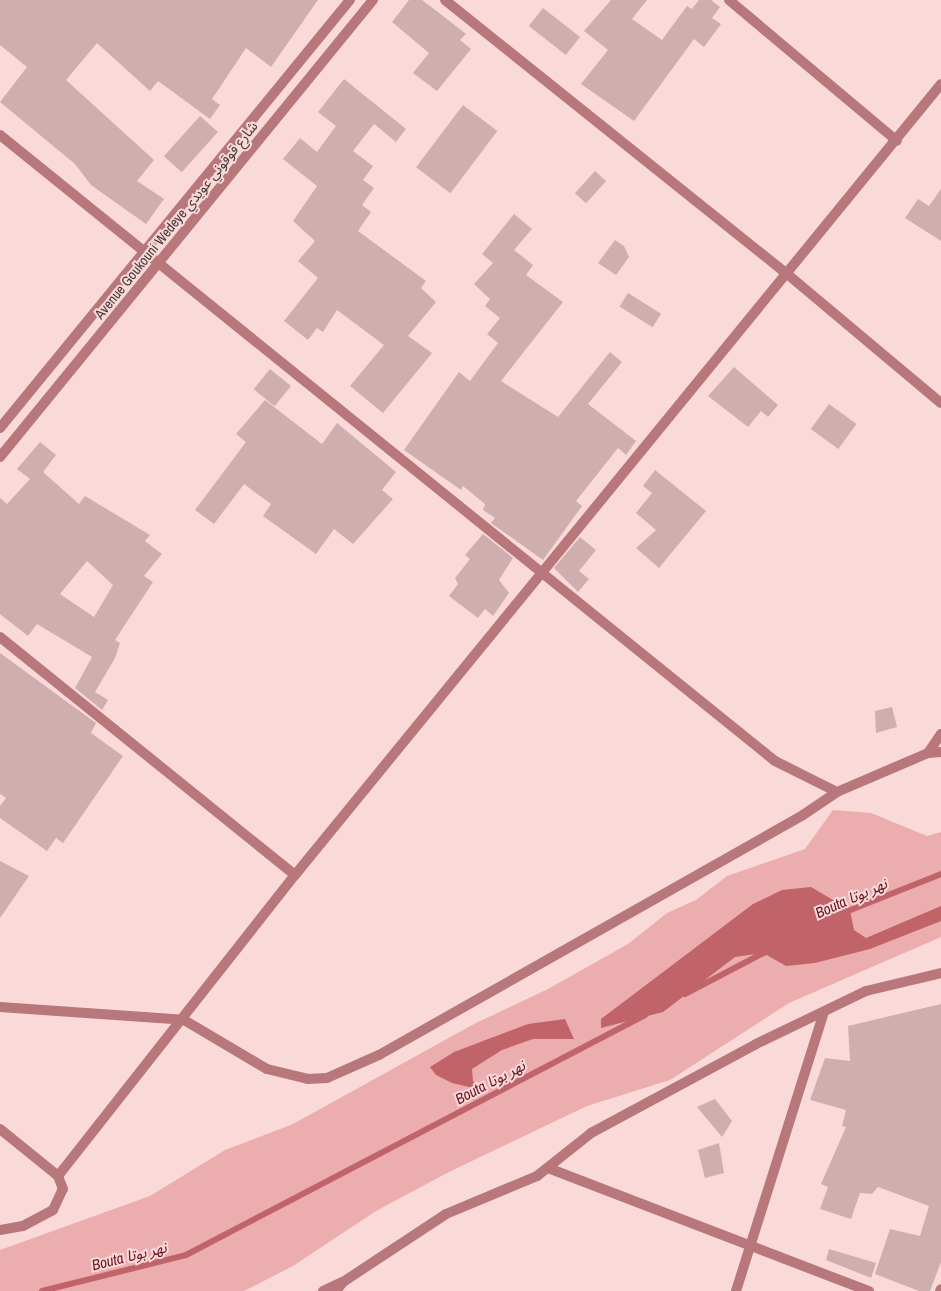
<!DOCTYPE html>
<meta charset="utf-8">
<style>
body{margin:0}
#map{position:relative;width:941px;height:1291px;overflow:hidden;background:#fad9d9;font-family:"Archivo Narrow","Noto Sans Arabic",sans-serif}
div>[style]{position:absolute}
.green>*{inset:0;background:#ecadaf}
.water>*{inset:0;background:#c1646a}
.stream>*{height:6px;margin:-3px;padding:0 3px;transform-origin:3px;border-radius:3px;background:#c1646a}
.building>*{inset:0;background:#ceaeaf;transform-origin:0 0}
.minor>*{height:10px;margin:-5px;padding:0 5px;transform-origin:5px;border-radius:5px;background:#b8777a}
.tertiary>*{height:10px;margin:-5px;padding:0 5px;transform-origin:5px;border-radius:5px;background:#b8777a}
span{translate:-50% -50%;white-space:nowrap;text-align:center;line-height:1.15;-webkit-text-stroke:4px #fad9d9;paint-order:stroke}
.street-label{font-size:14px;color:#443838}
.water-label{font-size:15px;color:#691121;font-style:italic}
</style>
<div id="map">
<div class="green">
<div style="clip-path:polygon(833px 810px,871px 813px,927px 836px,941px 832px,941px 937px,789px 1003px,670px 1080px,587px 1106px,447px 1173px,376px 1211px,293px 1266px,244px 1291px,0 1291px,0 1250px,150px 1196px,225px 1150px,293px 1124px,474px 1024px,548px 989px,628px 944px,667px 913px,696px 900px,727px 876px,805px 849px)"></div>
</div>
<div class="water">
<div style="clip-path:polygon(811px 887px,850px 910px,854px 930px,866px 938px,941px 906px,941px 921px,870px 949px,815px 963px,786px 966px,763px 953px,735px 957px,663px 1012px,601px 1028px,601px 1019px,753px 904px,782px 890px)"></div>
<div style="clip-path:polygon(565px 1019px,574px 1039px,533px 1039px,502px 1050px,472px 1069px,473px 1081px,482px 1090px,452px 1083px,436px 1075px,430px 1067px,454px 1052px,528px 1024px)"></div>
</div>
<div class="stream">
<div style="left:843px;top:913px;width:105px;rotate:-21.7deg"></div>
<div style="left:685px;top:994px;width:95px;rotate:-27.6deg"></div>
<div style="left:42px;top:1291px;width:148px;rotate:-14deg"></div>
<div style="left:186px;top:1255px;width:518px;rotate:-27.6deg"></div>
</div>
<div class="building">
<div style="clip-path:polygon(0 0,318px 0,271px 67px,246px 48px,212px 99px,220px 105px,210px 119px,158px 81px,150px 91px,97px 43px,66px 80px,154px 160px,137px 181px,164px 199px,146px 224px,91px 185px,75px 164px,0 102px,27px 67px,0 45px)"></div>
<div style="clip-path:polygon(409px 0,422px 0,447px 19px,466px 34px,460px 40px,471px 49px,437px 91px,413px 73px,429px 53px,392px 22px)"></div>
<div style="clip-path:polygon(611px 0,647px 0,632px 19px,662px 40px,687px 6px,692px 9px,699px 0,711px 0,720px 7px,712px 18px,721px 24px,704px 47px,694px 39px,634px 121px,581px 84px,608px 50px,584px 31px)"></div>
<div style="left:543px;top:8px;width:47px;height:23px;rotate:38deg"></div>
<div style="clip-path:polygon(344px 79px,406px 129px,396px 142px,374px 124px,353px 151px,373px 166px,363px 180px,374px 188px,362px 205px,371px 212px,358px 231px,426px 281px,421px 288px,436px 302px,408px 336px,432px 353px,383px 413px,350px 386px,384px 345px,337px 310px,323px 332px,317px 328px,308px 340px,284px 321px,318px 278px,298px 261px,315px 241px,293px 221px,317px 186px,283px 159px,300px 138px,317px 152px,336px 126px,318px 112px)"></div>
<div style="left:463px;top:105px;width:43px;height:78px;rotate:37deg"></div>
<div style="left:200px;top:116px;width:24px;height:54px;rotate:42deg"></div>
<div style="left:595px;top:171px;width:15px;height:30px;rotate:42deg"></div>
<div style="clip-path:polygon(941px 189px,941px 241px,905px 218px,918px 199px,929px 206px)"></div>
<div style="clip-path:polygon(514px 214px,532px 229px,514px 250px,533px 265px,526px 275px,563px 302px,501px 381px,558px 417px,610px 352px,622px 362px,588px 404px,636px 441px,626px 455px,618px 448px,576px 501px,582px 506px,543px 560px,491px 523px,495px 518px,483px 510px,485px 504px,463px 486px,461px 490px,404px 450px,459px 372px,470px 381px,498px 343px,487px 334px,500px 318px,485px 306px,490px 299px,474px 284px,493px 263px,482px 254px)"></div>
<div style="clip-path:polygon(615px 240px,624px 246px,629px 257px,616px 275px,598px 263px)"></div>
<div style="left:628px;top:293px;width:39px;height:16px;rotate:32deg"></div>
<div style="clip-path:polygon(734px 367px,778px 405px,768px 417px,761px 411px,748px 427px,708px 396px)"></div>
<div style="left:270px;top:369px;width:27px;height:26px;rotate:39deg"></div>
<div style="clip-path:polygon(265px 400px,322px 444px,337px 423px,396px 472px,382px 490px,393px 499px,353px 544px,334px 529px,316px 554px,263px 516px,271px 504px,244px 484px,214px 524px,195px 510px,246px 442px,236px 434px)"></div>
<div style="left:829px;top:404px;width:34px;height:31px;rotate:36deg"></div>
<div style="clip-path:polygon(evenodd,40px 442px,56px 455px,43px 472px,79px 504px,85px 496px,150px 535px,145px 541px,162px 554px,144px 576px,153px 582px,115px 640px,120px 643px,115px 658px,95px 692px,108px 700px,102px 710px,75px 688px,92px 657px,37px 624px,28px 636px,0 614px,0 498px,7px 504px,30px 479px,17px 469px,40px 442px,87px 561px,113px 585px,94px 617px,60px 594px,87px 561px)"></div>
<div style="clip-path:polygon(655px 470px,706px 511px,659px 568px,636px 548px,656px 530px,636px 513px,652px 493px,643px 486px)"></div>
<div style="clip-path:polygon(483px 534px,513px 558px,499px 580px,509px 593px,493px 616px,485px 609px,478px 618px,449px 596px,458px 584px,455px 578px,470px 559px,465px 555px)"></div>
<div style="clip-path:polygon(580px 537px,596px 550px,579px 571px,589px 579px,578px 592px,554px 568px)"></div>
<div style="clip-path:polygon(0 653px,96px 723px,91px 733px,123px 756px,63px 843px,56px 838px,47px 851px,0 818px,0 806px,6px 798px,0 794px)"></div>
<div style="clip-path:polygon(892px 707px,897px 727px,876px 733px,875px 711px)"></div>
<div style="clip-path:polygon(0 861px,29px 876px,0 918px)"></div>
<div style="clip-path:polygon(941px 1004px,941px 1262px,930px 1291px,919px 1291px,875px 1274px,890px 1229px,920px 1236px,929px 1206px,878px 1187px,872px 1194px,860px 1193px,851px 1219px,820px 1209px,828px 1187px,821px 1184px,846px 1127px,842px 1126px,846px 1110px,810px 1100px,825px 1058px,850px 1061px,848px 1026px)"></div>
<div style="clip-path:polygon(715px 1099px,732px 1121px,722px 1137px,697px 1107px)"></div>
<div style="clip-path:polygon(719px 1143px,724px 1173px,705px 1178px,698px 1150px)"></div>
<div style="clip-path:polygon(829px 1249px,876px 1263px,871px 1278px,826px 1260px)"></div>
</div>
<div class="minor">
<div style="left:445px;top:0;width:437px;rotate:38.7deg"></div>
<div style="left:786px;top:273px;width:202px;rotate:40deg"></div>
<div style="left:729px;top:0;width:219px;rotate:40deg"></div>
<div style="left:0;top:135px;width:996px;rotate:38.93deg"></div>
<div style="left:775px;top:761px;width:69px;rotate:26.6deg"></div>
<div style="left:0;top:637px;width:379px;rotate:38.9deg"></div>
<div style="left:928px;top:753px;width:23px;rotate:-56deg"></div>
<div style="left:0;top:1007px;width:184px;rotate:4deg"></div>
<div style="left:184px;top:1020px;width:96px;rotate:30.6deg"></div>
<div style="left:267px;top:1069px;width:42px;rotate:13.7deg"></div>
<div style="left:308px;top:1079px;width:19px;rotate:-3deg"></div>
<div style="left:327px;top:1078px;width:57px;rotate:-23.9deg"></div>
<div style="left:379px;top:1055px;width:487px;rotate:-29.5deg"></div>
<div style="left:803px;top:815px;width:41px;rotate:-34.1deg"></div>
<div style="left:837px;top:792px;width:99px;rotate:-23.2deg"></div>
<div style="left:928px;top:753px;width:13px;rotate:-4deg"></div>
<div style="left:0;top:1129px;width:75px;rotate:39deg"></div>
<div style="left:548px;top:1168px;width:344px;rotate:21deg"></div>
<div style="left:0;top:1230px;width:23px;rotate:-10deg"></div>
<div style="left:23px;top:1226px;width:34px;rotate:-28deg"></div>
<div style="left:53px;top:1210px;width:23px;rotate:-65deg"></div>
<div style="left:63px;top:1189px;width:14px;rotate:-111deg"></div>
<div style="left:58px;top:1176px;width:383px;rotate:-51.8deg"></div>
<div style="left:295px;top:875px;width:1021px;rotate:-50.76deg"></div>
<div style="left:323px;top:1291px;width:21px;rotate:-25deg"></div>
<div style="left:336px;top:1291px;width:11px;rotate:-52deg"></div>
<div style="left:343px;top:1282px;width:123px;rotate:-33.4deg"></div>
<div style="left:446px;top:1214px;width:99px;rotate:-22.7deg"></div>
<div style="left:537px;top:1176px;width:69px;rotate:-38.5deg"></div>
<div style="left:591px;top:1133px;width:187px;rotate:-28.3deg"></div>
<div style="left:756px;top:1044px;width:122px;rotate:-25.7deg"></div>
<div style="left:866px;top:991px;width:77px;rotate:-13.5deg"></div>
<div style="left:736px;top:1291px;width:293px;rotate:-72.5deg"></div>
<div style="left:940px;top:1291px;width:2px;rotate:-63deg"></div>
</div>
<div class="tertiary">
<div style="left:0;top:428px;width:553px;rotate:-50.73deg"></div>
<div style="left:0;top:457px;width:590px;rotate:-50.78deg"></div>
</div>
<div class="street-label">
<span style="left:176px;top:220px;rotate:-51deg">Avenue Goukouni Wedeye شارع قوقوني عويدي</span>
</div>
<div class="water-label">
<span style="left:851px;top:898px;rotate:-24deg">Bouta نهر بوتا</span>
<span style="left:490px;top:1082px;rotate:-28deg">Bouta نهر بوتا</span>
<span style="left:129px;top:1256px;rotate:-14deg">Bouta نهر بوتا</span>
</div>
</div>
